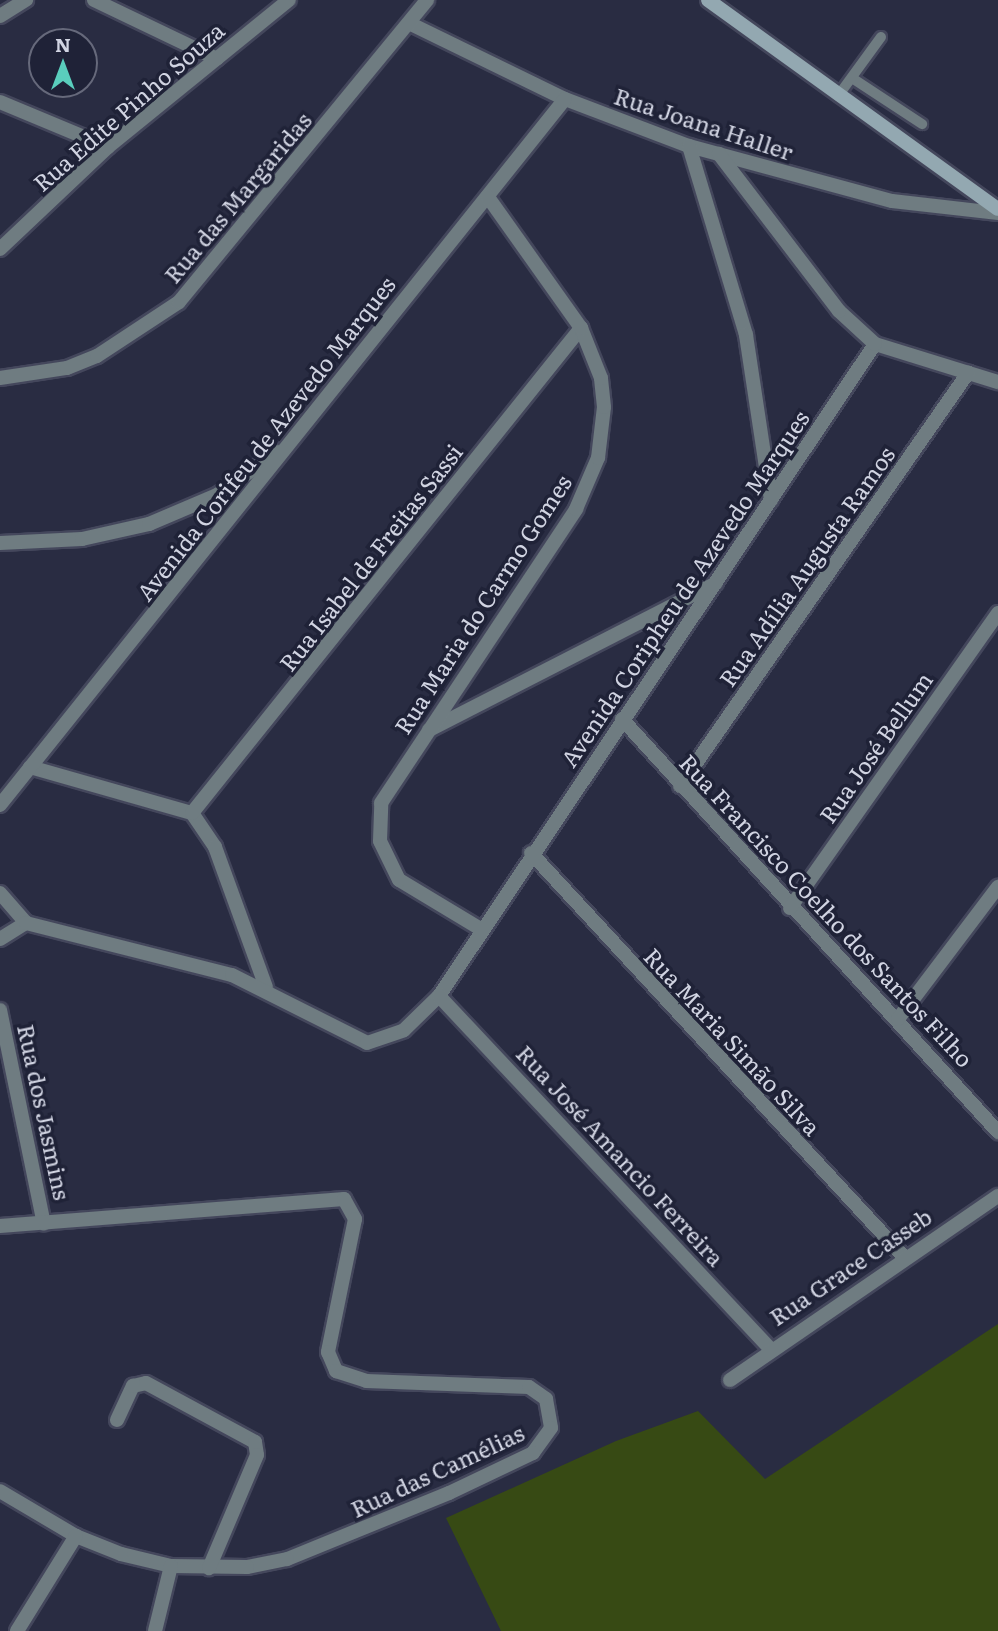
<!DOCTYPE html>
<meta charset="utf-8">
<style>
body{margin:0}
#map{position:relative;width:998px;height:1631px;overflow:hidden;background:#292c42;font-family:Literata,serif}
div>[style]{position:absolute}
.green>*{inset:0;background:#374a14}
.roads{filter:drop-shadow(2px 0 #44475c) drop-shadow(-2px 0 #44475c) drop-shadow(0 2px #44475c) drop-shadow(0 -2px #44475c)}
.lane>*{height:10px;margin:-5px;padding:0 5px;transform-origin:5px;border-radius:5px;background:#6f7c81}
.street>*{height:14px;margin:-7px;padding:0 7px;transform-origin:7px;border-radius:7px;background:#6f7c81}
.secondary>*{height:14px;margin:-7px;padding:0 7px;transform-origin:7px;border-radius:7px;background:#93a8b1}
span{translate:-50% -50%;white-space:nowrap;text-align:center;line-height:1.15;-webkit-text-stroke:7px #1f2237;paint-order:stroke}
.street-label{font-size:23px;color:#d1d4e2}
.north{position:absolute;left:28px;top:28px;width:70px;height:70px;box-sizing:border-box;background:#1f2237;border:2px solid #66697b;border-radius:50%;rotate:0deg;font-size:19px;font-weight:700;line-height:28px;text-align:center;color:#d1d4e2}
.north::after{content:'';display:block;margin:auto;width:24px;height:32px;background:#5acebd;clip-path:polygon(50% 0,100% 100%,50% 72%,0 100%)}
</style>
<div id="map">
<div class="green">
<div style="clip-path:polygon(998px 1324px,998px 1631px,501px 1631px,446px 1518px,616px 1441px,698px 1411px,765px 1479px)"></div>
</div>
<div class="roads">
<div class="lane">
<div style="left:852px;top:78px;width:84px;rotate:33.3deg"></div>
<div style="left:838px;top:96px;width:73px;rotate:-53.9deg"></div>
</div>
<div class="street">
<div style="left:94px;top:0;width:136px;rotate:25.6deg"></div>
<div style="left:0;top:16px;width:31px;rotate:-32deg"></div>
<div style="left:411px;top:24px;width:171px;rotate:26deg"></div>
<div style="left:565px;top:99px;width:133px;rotate:20.8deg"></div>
<div style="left:689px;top:146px;width:210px;rotate:15.2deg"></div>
<div style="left:892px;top:201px;width:107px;rotate:6.5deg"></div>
<div style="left:0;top:102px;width:117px;rotate:22.6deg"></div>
<div style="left:689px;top:146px;width:197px;rotate:73.2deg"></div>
<div style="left:746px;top:335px;width:167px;rotate:81.4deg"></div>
<div style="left:0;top:249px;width:149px;rotate:-43.4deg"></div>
<div style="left:108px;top:147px;width:233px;rotate:-39.1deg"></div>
<div style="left:875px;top:344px;width:129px;rotate:17.2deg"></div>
<div style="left:0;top:378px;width:68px;rotate:-8.5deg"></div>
<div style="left:67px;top:368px;width:32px;rotate:-22deg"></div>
<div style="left:97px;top:356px;width:98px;rotate:-33.4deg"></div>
<div style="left:179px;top:302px;width:391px;rotate:-50.6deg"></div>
<div style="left:0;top:543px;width:82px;rotate:-2.8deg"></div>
<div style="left:82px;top:539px;width:69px;rotate:-12.6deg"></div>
<div style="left:149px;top:524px;width:74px;rotate:-23.1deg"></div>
<div style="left:217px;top:495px;width:74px;rotate:-35.6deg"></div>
<div style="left:622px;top:719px;width:559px;rotate:47.68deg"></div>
<div style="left:429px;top:730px;width:322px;rotate:-27.1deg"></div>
<div style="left:30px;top:767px;width:168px;rotate:15.9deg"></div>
<div style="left:192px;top:813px;width:41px;rotate:55.9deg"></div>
<div style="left:215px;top:847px;width:149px;rotate:70deg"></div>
<div style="left:680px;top:786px;width:504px;rotate:-55.11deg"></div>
<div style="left:0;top:805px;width:904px;rotate:-51.33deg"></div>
<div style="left:192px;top:813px;width:622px;rotate:-51.27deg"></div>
<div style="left:531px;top:853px;width:550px;rotate:47.28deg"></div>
<div style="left:0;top:893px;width:40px;rotate:49deg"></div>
<div style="left:790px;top:908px;width:361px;rotate:-54.8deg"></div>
<div style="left:479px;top:928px;width:93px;rotate:-149deg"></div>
<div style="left:399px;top:880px;width:43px;rotate:-116deg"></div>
<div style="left:380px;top:841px;width:38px;rotate:-88deg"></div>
<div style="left:381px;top:803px;width:353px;rotate:-56.4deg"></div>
<div style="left:576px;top:509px;width:56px;rotate:-66.7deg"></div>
<div style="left:598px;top:458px;width:51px;rotate:-83.3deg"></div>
<div style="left:604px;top:407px;width:29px;rotate:-96deg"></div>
<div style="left:601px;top:378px;width:54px;rotate:-111.8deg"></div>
<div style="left:581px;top:328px;width:161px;rotate:-125.4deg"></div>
<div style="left:0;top:939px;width:31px;rotate:-32deg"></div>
<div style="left:26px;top:923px;width:212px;rotate:14.2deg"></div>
<div style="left:232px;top:975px;width:151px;rotate:26.7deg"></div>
<div style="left:367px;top:1043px;width:39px;rotate:-19deg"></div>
<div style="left:404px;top:1030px;width:49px;rotate:-44.2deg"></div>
<div style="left:439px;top:996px;width:784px;rotate:-56.23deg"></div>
<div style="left:875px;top:344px;width:49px;rotate:-137.5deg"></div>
<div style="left:839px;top:311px;width:198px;rotate:-127.4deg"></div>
<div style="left:439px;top:996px;width:482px;rotate:46.8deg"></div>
<div style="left:0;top:1010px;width:218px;rotate:78.4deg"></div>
<div style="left:898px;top:1019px;width:166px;rotate:-52.9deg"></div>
<div style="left:0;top:1226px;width:345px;rotate:-4.5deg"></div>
<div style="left:344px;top:1199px;width:23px;rotate:61deg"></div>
<div style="left:355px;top:1219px;width:136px;rotate:101.5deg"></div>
<div style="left:328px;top:1352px;width:21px;rotate:67deg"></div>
<div style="left:336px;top:1371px;width:32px;rotate:18deg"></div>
<div style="left:366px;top:1381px;width:163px;rotate:2.1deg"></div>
<div style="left:529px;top:1387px;width:21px;rotate:35deg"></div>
<div style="left:546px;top:1399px;width:29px;rotate:80deg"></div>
<div style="left:551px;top:1428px;width:31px;rotate:126deg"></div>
<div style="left:533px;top:1453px;width:93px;rotate:154.5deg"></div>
<div style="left:449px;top:1493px;width:175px;rotate:157.8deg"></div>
<div style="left:287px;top:1559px;width:41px;rotate:168.7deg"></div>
<div style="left:247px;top:1567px;width:76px;rotate:-179.2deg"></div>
<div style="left:171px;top:1566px;width:51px;rotate:-166.5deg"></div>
<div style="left:121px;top:1554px;width:48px;rotate:-158.2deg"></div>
<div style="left:76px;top:1536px;width:88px;rotate:-149.4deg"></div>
<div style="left:730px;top:1380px;width:325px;rotate:-34.5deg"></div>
<div style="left:117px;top:1420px;width:38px;rotate:-65deg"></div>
<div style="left:133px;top:1386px;width:13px;rotate:-13deg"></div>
<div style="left:146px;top:1383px;width:124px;rotate:28.4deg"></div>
<div style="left:255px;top:1442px;width:13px;rotate:81deg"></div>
<div style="left:257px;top:1455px;width:123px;rotate:113deg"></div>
<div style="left:17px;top:1631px;width:112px;rotate:-58.2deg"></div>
<div style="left:155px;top:1631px;width:67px;rotate:-76.2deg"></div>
</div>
<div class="secondary">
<div style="left:708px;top:0;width:357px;rotate:35.8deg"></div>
</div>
</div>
<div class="street-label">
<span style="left:128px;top:106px;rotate:-41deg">Rua Edite Pinho Souza</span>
<span style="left:704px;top:123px;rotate:18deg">Rua Joana Haller</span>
<span style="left:237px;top:197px;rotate:-50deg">Rua das Margaridas</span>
<span style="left:265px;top:438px;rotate:-52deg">Avenida Corifeu de Azevedo Marques</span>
<span style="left:370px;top:557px;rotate:-52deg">Rua Isabel de Freitas Sassi</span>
<span style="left:806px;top:566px;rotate:-55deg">Rua Adília Augusta Ramos</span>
<span style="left:684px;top:588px;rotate:-56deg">Avenida Coripheu de Azevedo Marques</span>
<span style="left:482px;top:604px;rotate:-57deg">Rua Maria do Carmo Gomes</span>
<span style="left:875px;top:747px;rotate:-55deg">Rua José Bellum</span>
<span style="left:827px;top:910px;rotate:47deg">Rua Francisco Coelho dos Santos Filho</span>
<span style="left:733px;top:1041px;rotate:47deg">Rua Maria Simão Silva</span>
<span style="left:45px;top:1112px;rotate:78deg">Rua dos Jasmins</span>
<span style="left:621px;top:1155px;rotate:47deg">Rua José Amancio Ferreira</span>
<span style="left:850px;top:1266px;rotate:-34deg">Rua Grace Casseb</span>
<span style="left:437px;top:1470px;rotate:-25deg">Rua das Camélias</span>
</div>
<div class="north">N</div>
</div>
